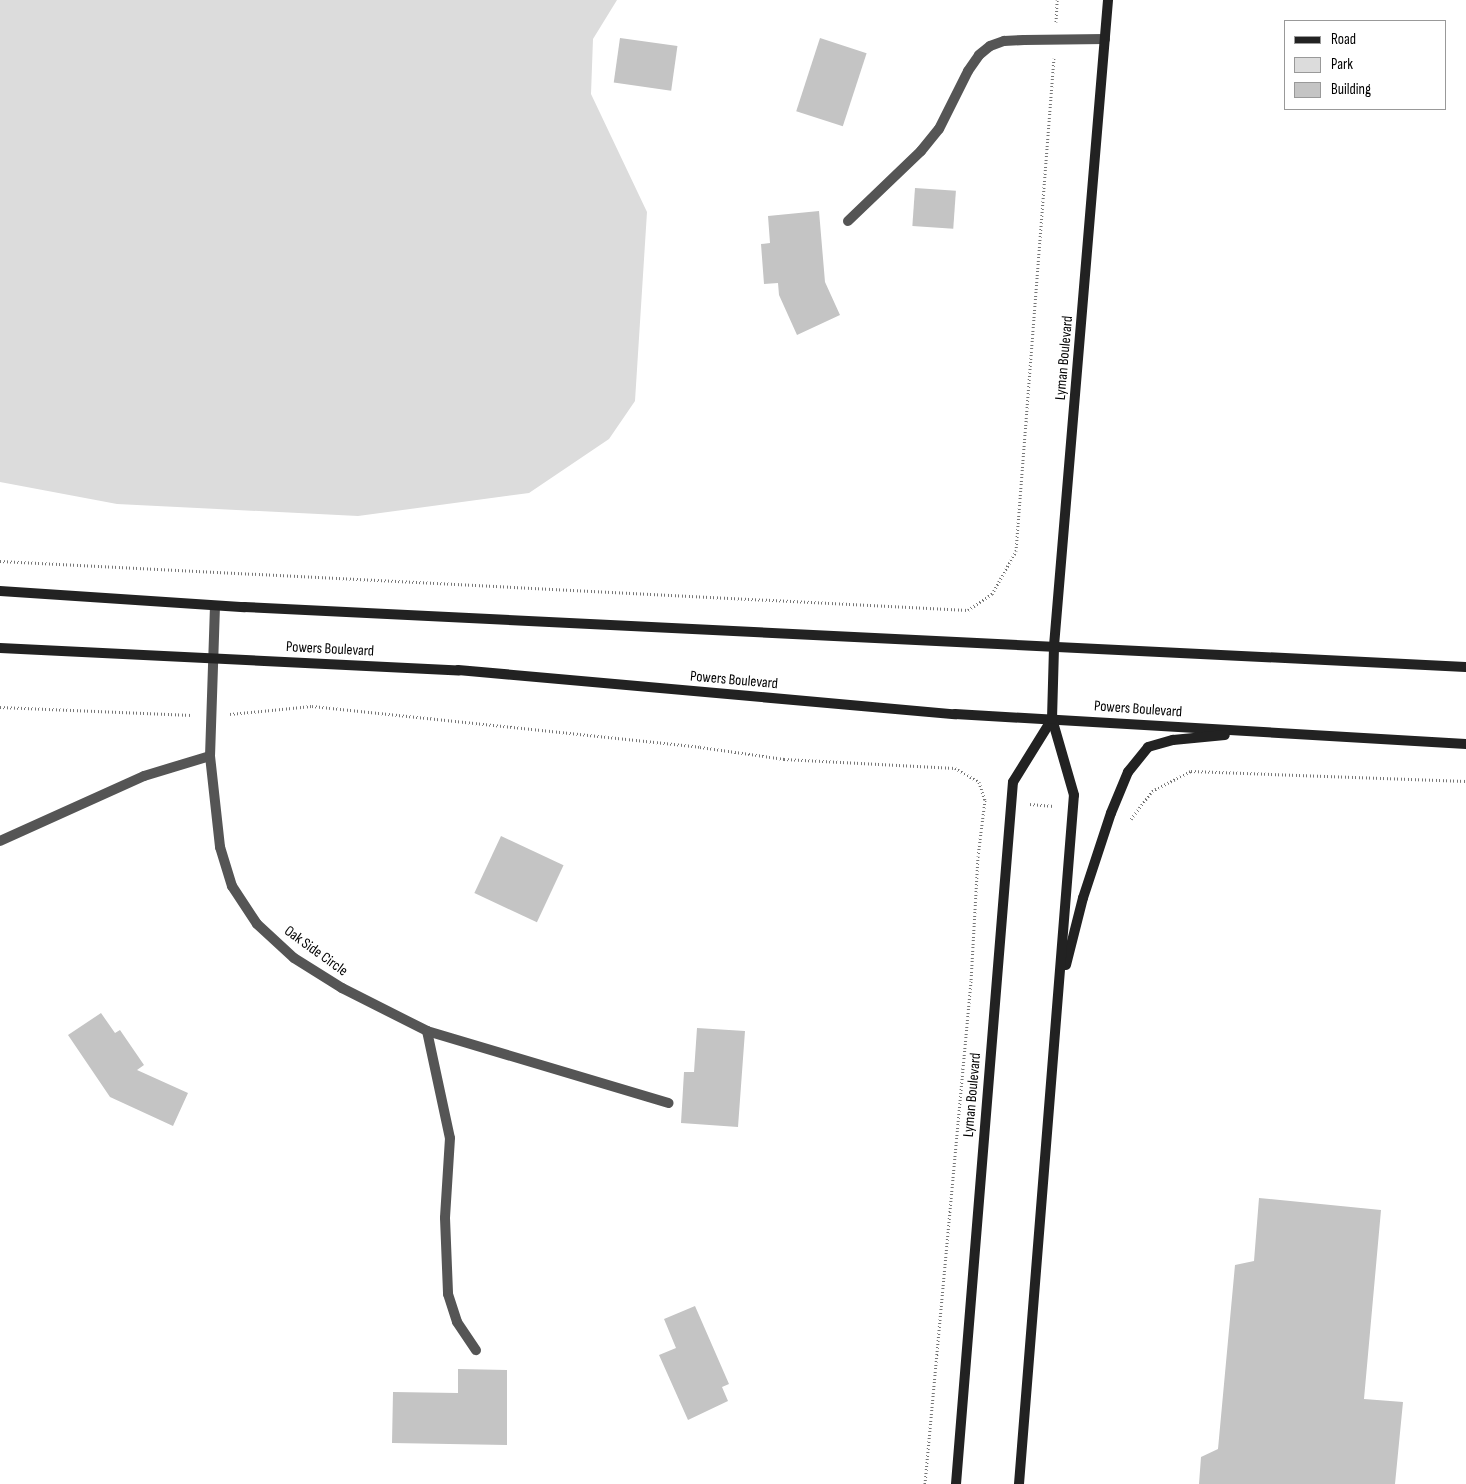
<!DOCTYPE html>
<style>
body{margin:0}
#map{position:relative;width:1466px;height:1484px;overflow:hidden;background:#fff;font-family:"Sofia Sans Condensed",sans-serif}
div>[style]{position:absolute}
.green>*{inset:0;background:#dcdcdc}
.building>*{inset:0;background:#c4c4c4;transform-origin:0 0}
.path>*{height:3px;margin-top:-1.5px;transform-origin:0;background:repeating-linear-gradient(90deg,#777 0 1px,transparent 0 3.5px)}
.lane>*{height:10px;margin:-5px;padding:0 5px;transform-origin:5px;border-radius:5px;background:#555}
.street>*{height:10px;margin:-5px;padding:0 5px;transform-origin:5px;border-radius:5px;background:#555}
.secondary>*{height:10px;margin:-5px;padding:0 5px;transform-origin:5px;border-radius:5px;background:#222}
span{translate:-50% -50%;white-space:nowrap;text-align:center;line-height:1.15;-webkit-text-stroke:4px #fff;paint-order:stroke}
.street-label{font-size:15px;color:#000}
.legend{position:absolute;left:1284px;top:20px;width:162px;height:90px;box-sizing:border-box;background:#fff;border:1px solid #999;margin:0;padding:6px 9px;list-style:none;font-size:15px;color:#000}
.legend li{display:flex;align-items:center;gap:10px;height:25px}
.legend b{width:25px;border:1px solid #999}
</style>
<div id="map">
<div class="green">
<div style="clip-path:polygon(0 0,617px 0,593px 39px,591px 94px,647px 212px,635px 401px,609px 439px,529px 493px,358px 516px,117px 504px,0 482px)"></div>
</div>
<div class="building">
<div style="left:620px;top:38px;width:58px;height:45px;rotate:8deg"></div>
<div style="left:820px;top:38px;width:49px;height:77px;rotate:18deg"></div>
<div style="left:915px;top:188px;width:41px;height:38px;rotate:4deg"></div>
<div style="clip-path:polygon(819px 211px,825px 282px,840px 315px,797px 335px,779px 295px,778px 283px,764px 284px,761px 244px,770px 243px,768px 216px)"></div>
<div style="left:501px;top:836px;width:69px;height:63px;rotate:25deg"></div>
<div style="clip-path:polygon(101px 1013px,115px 1033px,120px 1030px,144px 1065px,137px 1070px,188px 1093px,173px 1126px,110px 1097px,68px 1035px)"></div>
<div style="clip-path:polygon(697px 1028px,745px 1031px,738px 1127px,681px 1123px,684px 1072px,694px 1072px)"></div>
<div style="clip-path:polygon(1259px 1198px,1381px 1210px,1364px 1399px,1403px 1402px,1395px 1484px,1199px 1484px,1201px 1457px,1218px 1449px,1235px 1265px,1254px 1261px)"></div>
<div style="clip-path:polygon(695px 1306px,729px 1384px,722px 1387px,728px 1401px,688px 1420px,659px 1355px,676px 1348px,664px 1319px)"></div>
<div style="clip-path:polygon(458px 1369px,507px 1370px,507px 1445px,392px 1443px,393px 1392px,458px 1393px)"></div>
</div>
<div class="path">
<div style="left:1056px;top:22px;width:22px;rotate:-87deg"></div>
<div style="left:0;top:561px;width:969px;rotate:2.9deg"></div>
<div style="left:968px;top:610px;width:29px;rotate:-34deg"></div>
<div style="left:992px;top:594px;width:49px;rotate:-60.8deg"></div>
<div style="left:1016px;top:551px;width:494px;rotate:-85.6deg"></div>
<div style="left:0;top:707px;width:192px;rotate:2.4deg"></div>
<div style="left:230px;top:714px;width:82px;rotate:-5.6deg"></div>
<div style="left:312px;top:706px;width:390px;rotate:6deg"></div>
<div style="left:700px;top:747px;width:85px;rotate:8.1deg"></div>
<div style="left:784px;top:759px;width:171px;rotate:3deg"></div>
<div style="left:955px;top:768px;width:28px;rotate:30deg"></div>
<div style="left:979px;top:782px;width:19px;rotate:72deg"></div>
<div style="left:985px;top:800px;width:56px;rotate:97.1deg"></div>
<div style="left:978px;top:856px;width:125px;rotate:93.2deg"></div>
<div style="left:971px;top:981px;width:505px;rotate:95.23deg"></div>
<div style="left:1030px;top:804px;width:24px;rotate:5deg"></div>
<div style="left:1131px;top:819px;width:35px;rotate:-53deg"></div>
<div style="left:1152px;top:791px;width:44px;rotate:-27.1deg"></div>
<div style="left:1191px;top:771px;width:275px;rotate:2.1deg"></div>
</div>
<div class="lane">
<div style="left:848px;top:221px;width:101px;rotate:-43.8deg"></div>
<div style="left:921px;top:151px;width:28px;rotate:-51deg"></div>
<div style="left:939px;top:129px;width:65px;rotate:-63.4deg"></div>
<div style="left:968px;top:71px;width:19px;rotate:-55deg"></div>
<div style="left:979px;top:55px;width:14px;rotate:-39deg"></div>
<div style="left:990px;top:46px;width:15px;rotate:-20deg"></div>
<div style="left:1004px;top:41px;width:20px;rotate:-3deg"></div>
<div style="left:1024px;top:40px;width:81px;rotate:-0.7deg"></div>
<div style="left:0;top:841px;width:158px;rotate:-24.3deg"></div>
<div style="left:144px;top:776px;width:69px;rotate:-16.9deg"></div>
<div style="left:427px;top:1031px;width:109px;rotate:77.9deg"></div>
<div style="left:450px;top:1138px;width:80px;rotate:93.6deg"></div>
<div style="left:445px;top:1218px;width:76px;rotate:87.7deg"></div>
<div style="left:448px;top:1294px;width:29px;rotate:72deg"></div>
<div style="left:457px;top:1322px;width:34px;rotate:56deg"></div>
</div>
<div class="street">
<div style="left:215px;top:606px;width:150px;rotate:91.9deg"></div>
<div style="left:210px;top:756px;width:92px;rotate:83.7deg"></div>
<div style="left:220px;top:847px;width:41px;rotate:72.9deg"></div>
<div style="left:232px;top:886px;width:45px;rotate:56.7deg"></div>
<div style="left:257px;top:924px;width:50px;rotate:42.6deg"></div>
<div style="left:294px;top:958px;width:57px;rotate:32deg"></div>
<div style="left:342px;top:988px;width:95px;rotate:26.8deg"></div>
<div style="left:427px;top:1031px;width:252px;rotate:16.6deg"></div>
</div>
<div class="secondary">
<div style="left:0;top:591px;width:245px;rotate:3.8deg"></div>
<div style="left:244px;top:607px;width:1223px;rotate:2.81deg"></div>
<div style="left:0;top:648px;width:459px;rotate:2.8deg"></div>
<div style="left:458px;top:670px;width:499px;rotate:5.1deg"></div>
<div style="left:955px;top:714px;width:512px;rotate:3.36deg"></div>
<div style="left:1066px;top:965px;width:69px;rotate:-75.8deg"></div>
<div style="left:1083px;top:898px;width:89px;rotate:-71.8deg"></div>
<div style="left:1111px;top:813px;width:44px;rotate:-67.5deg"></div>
<div style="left:1128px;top:772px;width:32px;rotate:-51deg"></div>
<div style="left:1148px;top:747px;width:26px;rotate:-16deg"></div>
<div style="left:1173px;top:740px;width:52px;rotate:-5.5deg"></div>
<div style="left:956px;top:1484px;width:704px;rotate:-85.36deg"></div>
<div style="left:1013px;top:782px;width:74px;rotate:-58.2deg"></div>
<div style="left:1019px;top:1484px;width:691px;rotate:-85.44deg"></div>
<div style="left:1074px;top:795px;width:79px;rotate:-106.1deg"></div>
<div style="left:1052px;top:719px;width:73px;rotate:-88.4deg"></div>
<div style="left:1054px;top:646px;width:648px;rotate:-85.22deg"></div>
</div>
<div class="street-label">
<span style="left:1064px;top:358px;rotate:-85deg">Lyman Boulevard</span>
<span style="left:330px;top:649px;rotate:3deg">Powers Boulevard</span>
<span style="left:734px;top:680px;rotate:5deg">Powers Boulevard</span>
<span style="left:1138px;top:709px;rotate:4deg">Powers Boulevard</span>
<span style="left:316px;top:951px;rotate:36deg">Oak Side Circle</span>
<span style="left:972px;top:1095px;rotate:-85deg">Lyman Boulevard</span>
</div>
<ul class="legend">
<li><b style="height:6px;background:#222"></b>Road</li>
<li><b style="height:14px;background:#dcdcdc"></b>Park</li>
<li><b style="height:14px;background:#c4c4c4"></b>Building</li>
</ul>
</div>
